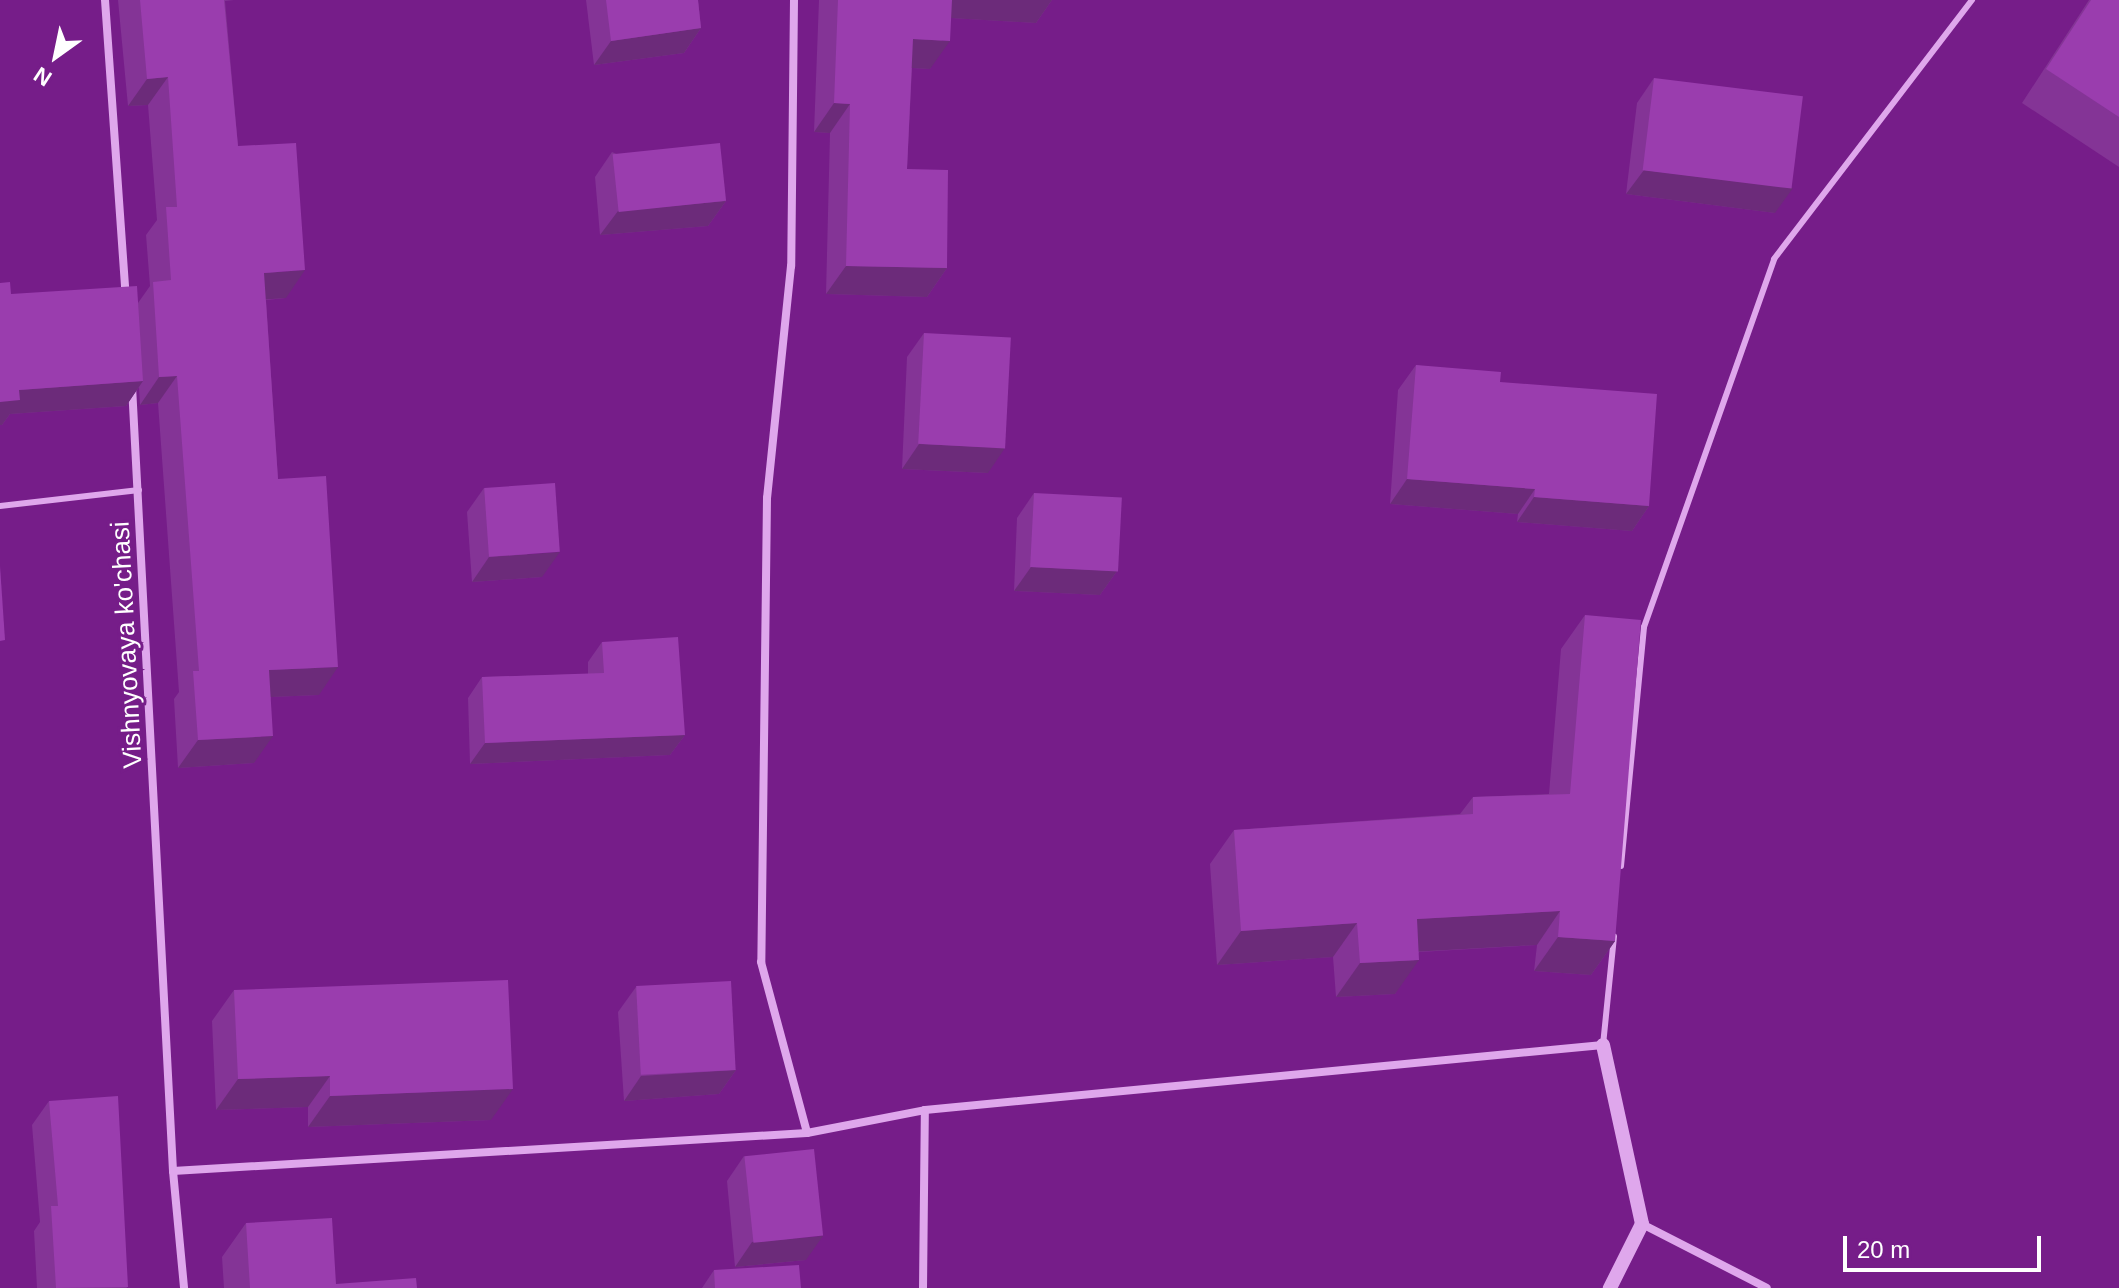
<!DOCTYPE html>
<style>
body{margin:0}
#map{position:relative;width:2119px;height:1288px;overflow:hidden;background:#761d89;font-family:Helvetica,sans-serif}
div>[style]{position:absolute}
.service>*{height:6px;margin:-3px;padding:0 3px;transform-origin:3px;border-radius:3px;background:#dfa7ec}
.minor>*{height:8px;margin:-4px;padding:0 4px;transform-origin:4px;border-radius:4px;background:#dfa7ec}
.tertiary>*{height:14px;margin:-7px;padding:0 7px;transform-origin:7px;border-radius:7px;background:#dfa7ec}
.wall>*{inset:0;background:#843496}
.shaded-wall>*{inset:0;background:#6c2b7a}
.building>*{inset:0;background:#9a3dae;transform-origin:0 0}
span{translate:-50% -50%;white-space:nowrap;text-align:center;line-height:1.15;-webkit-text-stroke:6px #761d89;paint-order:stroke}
.street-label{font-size:26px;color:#fff}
.north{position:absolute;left:16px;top:16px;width:80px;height:80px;-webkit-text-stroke:6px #761d89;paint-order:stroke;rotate:213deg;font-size:22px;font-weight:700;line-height:32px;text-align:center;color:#fff}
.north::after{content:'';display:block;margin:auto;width:28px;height:36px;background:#fff;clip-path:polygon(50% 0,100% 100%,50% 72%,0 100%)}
.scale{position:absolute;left:1843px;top:1236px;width:198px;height:36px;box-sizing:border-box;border:4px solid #fff;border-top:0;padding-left:10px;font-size:24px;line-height:28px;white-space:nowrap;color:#fff;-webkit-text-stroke:6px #761d89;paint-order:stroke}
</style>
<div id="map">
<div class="service">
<div style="left:0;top:506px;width:140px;rotate:-6.6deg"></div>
<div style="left:1621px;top:866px;width:240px;rotate:-84.5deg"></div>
<div style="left:1644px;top:627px;width:390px;rotate:-70.5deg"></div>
<div style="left:1774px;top:259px;width:326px;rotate:-52.6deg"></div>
<div style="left:1603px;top:1045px;width:109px;rotate:-84.2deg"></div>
</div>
<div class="minor">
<div style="left:105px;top:0;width:298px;rotate:86deg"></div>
<div style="left:794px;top:0;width:266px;rotate:90.6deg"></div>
<div style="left:791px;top:266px;width:233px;rotate:95.9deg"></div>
<div style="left:767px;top:498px;width:464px;rotate:90.7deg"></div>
<div style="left:761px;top:962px;width:177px;rotate:74.9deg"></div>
<div style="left:132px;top:386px;width:786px;rotate:87.01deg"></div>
<div style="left:173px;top:1171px;width:118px;rotate:84.6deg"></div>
<div style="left:173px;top:1171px;width:635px;rotate:-3.43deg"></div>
<div style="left:807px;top:1133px;width:120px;rotate:-11deg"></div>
<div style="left:925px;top:1110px;width:681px;rotate:-5.48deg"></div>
<div style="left:1642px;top:1224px;width:140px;rotate:27.1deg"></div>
<div style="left:923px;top:1288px;width:178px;rotate:-89.4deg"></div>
</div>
<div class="tertiary">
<div style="left:1603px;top:1045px;width:183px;rotate:77.7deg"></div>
<div style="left:1642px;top:1224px;width:72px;rotate:116.6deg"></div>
</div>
<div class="wall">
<div style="clip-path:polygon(118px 0,234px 0,225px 1px,238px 146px,286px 298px,266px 300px,278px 479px,319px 695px,271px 697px,254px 763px,178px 768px,174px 699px,179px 692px,158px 403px,140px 405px,139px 387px,126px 406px,10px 414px,2px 425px,0 425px,0 283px,11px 294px,138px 303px,150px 286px,146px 235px,157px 220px,148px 105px,128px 106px)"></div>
<div style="clip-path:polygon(586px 0,698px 0,701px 28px,684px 53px,594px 65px)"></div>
<div style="clip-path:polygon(819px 0,1052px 0,1036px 23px,951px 18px,930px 69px,912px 68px,907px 169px,947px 268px,927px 297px,826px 294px,830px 133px,814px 132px)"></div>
<div style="clip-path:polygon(2089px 0,2119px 0,2119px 167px,2022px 103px)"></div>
<div style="clip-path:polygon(1654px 78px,1775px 213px,1626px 194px,1637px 103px)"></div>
<div style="clip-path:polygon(612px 152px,726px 201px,708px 226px,600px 235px,595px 177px)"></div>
<div style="clip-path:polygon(924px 333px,988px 473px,902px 469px,907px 357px)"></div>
<div style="clip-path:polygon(1416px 365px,1500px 382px,1649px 506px,1632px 531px,1517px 522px,1518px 514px,1390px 504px,1398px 390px)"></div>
<div style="clip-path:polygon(484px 488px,542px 577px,472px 582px,467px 512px)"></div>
<div style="clip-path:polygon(1034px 493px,1117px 571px,1100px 595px,1014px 591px,1017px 518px)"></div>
<div style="clip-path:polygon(1585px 615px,1615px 941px,1591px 975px,1534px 971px,1537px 945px,1419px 952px,1395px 994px,1336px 997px,1333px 957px,1217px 965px,1210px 864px,1234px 830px,1460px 814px,1473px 797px,1549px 794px,1561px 649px)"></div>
<div style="clip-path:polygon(602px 642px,685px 735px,670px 755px,470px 764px,468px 698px,482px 677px,588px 674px,588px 662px)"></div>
<div style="clip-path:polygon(636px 987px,736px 1070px,719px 1094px,624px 1101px,618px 1012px)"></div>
<div style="clip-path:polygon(234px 990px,491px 1120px,308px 1127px,308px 1107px,216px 1110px,212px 1021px)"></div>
<div style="clip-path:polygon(49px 1101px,127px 1288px,37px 1288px,34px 1231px,40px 1222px,32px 1125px)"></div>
<div style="clip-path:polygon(744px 1156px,806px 1260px,735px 1267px,727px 1181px)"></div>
<div style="clip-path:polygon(246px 1223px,336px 1284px,417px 1288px,224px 1288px,222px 1257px)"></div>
<div style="clip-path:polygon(714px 1270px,801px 1288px,702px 1288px)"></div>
</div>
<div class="shaded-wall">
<div style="clip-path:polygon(945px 0,1052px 0,1036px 23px,933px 17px)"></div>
<div style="clip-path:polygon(701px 28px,684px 53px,594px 65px,611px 41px)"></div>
<div style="clip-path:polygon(913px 39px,950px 41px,930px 69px,893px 67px)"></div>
<div style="clip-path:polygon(168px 77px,148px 105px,128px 106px,147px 79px)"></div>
<div style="clip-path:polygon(834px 103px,850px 104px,830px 133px,814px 132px)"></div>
<div style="clip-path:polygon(1644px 170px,1793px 188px,1775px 213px,1626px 194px)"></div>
<div style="clip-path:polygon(726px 201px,708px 226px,600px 235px,618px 211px)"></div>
<div style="clip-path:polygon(846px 266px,947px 268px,927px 297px,826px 294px)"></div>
<div style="clip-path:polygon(305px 270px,286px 298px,245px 301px,264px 273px)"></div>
<div style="clip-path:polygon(177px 376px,158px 403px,140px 405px,159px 377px)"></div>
<div style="clip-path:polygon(143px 381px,126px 406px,10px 414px,2px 425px,0 425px,0 402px,19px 390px)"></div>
<div style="clip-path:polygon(919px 444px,1005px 448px,988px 473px,902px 469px)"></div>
<div style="clip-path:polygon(1407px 479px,1535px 489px,1518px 514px,1390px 504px)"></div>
<div style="clip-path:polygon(1534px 497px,1649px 506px,1632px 531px,1517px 522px)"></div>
<div style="clip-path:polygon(560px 552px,542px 577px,472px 582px,489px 557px)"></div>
<div style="clip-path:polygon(1031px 567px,1117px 571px,1100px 595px,1014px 591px)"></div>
<div style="clip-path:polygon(338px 667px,319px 695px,250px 698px,269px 670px)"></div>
<div style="clip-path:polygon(685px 735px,670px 755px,470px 764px,485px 743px)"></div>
<div style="clip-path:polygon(273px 736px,254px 763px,178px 768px,198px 740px)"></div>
<div style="clip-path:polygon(1560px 911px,1537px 945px,1393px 953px,1417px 919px)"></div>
<div style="clip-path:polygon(1357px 923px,1333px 957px,1217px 965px,1241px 931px)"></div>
<div style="clip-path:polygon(1558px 937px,1615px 941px,1591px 975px,1534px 971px)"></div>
<div style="clip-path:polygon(1419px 960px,1395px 994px,1336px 997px,1360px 963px)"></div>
<div style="clip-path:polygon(736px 1070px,719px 1094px,624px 1101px,641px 1076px)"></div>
<div style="clip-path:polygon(330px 1076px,308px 1107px,216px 1110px,238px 1079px)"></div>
<div style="clip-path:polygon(513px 1089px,491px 1120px,308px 1127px,330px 1096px)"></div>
<div style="clip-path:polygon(823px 1236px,806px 1260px,735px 1267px,752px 1242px)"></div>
</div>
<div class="building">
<div style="clip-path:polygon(140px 0,224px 0,238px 146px,296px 143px,305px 270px,264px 273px,278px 479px,326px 476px,338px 667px,269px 670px,273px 736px,198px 740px,193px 671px,199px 671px,177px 376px,159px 377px,153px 282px,171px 280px,166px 207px,177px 207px,168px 77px,147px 79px)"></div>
<div style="clip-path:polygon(606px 0,698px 0,701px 28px,611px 41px)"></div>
<div style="clip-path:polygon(838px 0,952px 0,950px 41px,913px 39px,907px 169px,948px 170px,947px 268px,846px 266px,850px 104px,834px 103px)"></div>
<div style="clip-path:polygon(2091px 0,2119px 0,2119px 117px,2046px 69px)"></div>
<div style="left:1654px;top:78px;width:150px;height:93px;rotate:7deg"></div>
<div style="left:720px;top:143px;width:58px;height:108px;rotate:84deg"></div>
<div style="clip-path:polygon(10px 282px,11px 294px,137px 286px,143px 381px,19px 390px,20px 400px,0 402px,0 283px)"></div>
<div style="left:924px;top:333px;width:87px;height:111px;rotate:3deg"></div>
<div style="clip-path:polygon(1416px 365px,1501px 372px,1500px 382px,1657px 394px,1649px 506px,1534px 497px,1535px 489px,1407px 479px)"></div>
<div style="left:555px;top:483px;width:69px;height:71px;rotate:86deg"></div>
<div style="left:1034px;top:493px;width:88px;height:74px;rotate:3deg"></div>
<div style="clip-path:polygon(0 566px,5px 640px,0 641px)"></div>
<div style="clip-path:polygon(1585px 615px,1641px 620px,1615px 941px,1558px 937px,1560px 911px,1417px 919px,1419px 960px,1360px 963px,1357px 923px,1241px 931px,1234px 830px,1473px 814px,1473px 797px,1570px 794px)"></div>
<div style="clip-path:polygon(678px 637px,685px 735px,485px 743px,482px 677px,604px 673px,602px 642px)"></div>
<div style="clip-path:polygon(508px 980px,513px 1089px,330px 1096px,330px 1076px,238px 1079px,234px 990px)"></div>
<div style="left:731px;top:981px;width:89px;height:95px;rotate:87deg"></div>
<div style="clip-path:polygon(118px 1096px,128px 1287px,56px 1288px,51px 1206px,58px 1206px,49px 1101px)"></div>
<div style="left:814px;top:1149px;width:87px;height:70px;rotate:84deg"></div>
<div style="clip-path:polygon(332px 1218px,336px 1284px,416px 1278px,417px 1288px,250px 1288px,246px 1223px)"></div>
<div style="clip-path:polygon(799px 1265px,801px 1288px,715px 1288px,714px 1270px)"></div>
</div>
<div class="street-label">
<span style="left:127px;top:645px;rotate:-93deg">Vishnyovaya ko'chasi</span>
</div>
<div class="north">N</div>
<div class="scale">20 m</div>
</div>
